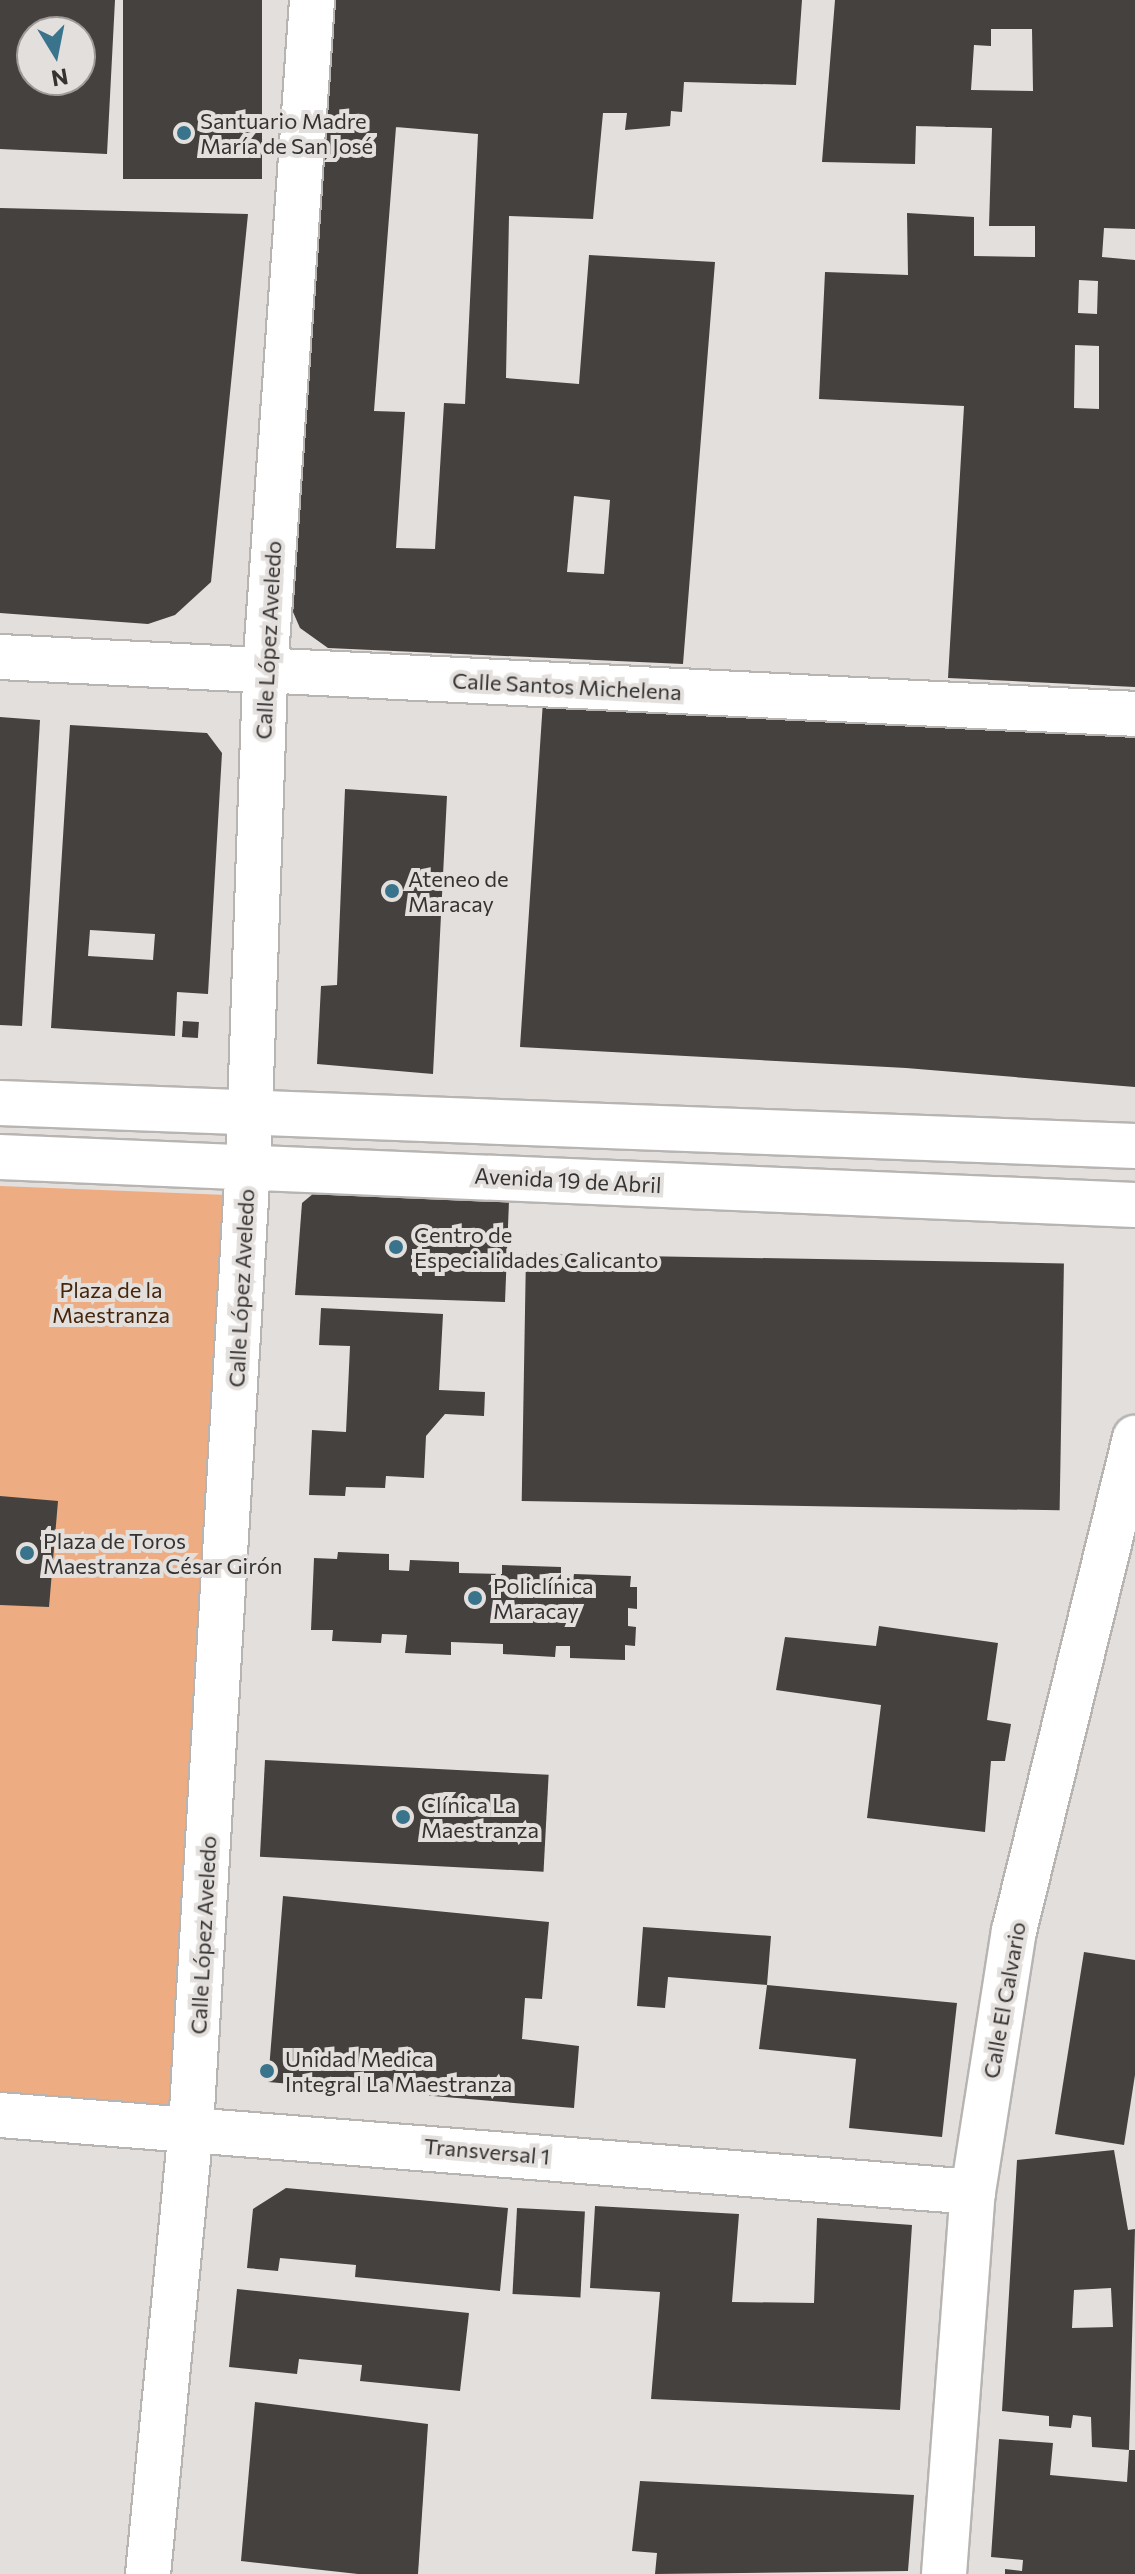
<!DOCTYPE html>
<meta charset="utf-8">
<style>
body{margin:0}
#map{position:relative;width:1135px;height:2574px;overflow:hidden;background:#e3dfdc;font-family:Commissioner,sans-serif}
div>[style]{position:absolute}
.green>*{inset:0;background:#edac81}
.building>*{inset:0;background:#44413f;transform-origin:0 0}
.roads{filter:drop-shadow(2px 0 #b7b4b2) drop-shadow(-2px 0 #b7b4b2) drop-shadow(0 2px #b7b4b2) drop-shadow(0 -2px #b7b4b2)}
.minor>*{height:44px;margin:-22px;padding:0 22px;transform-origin:22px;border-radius:22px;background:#fff}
.dots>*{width:22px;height:22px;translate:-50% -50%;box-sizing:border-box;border:4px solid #e3dfdc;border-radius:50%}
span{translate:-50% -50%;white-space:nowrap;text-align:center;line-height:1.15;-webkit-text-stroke:8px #e3dfdc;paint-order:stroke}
.poi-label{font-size:22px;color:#353332}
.left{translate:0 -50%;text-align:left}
.street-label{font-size:22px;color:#353332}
.park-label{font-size:22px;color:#47250b}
.north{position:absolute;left:16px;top:16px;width:80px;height:80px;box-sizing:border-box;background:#e3dfdc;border:2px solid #9d9a98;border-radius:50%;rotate:170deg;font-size:22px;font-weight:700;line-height:32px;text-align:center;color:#353332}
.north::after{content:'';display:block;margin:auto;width:28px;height:36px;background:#39748c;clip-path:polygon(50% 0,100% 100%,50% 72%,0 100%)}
</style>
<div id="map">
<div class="green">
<div style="clip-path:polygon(0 1186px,227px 1195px,179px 2108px,0 2094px)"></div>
</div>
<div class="building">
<div style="clip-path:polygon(evenodd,0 0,115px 0,107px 154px,0 149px,0 0,32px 32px,80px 32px,80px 80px,32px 80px,32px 32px)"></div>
<div style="left:123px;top:0;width:139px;height:179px"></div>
<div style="clip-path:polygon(evenodd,335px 0,802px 0,796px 85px,684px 82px,682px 112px,671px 111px,670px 126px,625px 130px,627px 113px,603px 113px,593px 219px,509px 216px,506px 378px,579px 384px,589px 255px,715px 262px,683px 664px,328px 648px,300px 628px,293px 612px,335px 0,396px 127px,478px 134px,465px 404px,444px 403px,435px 549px,396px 548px,405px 412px,374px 411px,396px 127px,335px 0,574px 496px,610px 500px,604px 574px,567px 572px,574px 496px)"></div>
<div style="clip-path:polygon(evenodd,835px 0,1135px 0,1135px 229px,1104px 228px,1102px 257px,1135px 260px,1135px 687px,948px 678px,964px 406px,819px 399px,825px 272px,908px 275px,907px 213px,974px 217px,974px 256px,1035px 257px,1035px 226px,989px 226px,992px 128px,916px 126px,915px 164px,822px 162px,835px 0,991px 29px,1032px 29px,1033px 91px,971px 90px,974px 45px,991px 46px,991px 29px,835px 0,1079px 280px,1098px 281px,1097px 314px,1078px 313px,1079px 280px,835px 0,1075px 345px,1099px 346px,1099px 409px,1074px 408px,1075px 345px)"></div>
<div style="clip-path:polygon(0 208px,248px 214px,211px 582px,175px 615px,148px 624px,0 613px)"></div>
<div style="clip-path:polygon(543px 701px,1135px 732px,1135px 1087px,906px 1068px,520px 1047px)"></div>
<div style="clip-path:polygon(0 717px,40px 720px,22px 1026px,0 1025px)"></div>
<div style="clip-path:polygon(evenodd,70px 725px,207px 733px,222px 753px,208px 994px,177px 992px,175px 1036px,51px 1028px,70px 725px,90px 930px,155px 934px,153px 960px,88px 956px,90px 930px)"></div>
<div style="clip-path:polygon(345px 789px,447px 796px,433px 1074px,317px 1064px,321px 986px,337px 985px)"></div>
<div style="left:183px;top:1021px;width:16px;height:16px;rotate:4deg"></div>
<div style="clip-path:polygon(314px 1193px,509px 1201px,505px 1302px,295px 1295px,302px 1203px)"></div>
<div style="left:526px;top:1254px;width:538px;height:247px;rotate:1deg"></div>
<div style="clip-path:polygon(321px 1308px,443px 1314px,439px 1390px,485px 1392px,484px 1416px,445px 1414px,426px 1436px,424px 1478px,386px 1476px,385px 1488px,346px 1487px,345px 1496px,309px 1495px,312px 1430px,346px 1432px,350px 1346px,319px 1345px)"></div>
<div style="clip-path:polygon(0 1496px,58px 1501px,49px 1607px,0 1605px)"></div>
<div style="clip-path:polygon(338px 1552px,389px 1554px,389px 1570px,409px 1571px,410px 1560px,459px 1562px,459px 1573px,502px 1574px,502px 1565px,561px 1567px,561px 1581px,573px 1581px,574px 1574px,631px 1576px,630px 1587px,637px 1587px,637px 1609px,628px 1608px,628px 1626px,636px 1627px,635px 1646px,625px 1645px,625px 1660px,570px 1658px,570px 1646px,556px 1646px,555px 1657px,503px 1654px,503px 1644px,451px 1642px,451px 1655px,405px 1653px,407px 1635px,382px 1634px,381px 1643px,332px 1641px,333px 1630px,311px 1630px,314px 1558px,337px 1559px)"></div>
<div style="clip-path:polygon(879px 1626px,998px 1643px,987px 1720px,1011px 1724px,1005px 1761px,991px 1761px,985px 1832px,867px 1818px,881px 1705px,776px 1690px,785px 1637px,876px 1646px)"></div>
<div style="left:265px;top:1760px;width:284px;height:97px;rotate:3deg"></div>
<div style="clip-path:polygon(283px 1896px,549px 1922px,542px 1999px,525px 1998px,522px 2039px,579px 2046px,574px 2108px,268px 2082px)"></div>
<div style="clip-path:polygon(643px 1927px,771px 1936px,767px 1985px,957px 2003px,942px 2137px,849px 2128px,856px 2059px,759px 2049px,767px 1985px,668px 1977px,665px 2008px,637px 2006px)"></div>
<div style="clip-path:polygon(1084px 1952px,1135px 1960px,1135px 2075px,1124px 2145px,1055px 2134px)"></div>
<div style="clip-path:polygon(evenodd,1114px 2150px,1128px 2230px,1135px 2229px,1129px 2450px,1092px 2447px,1091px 2417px,1073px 2415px,1071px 2428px,1049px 2426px,1049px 2416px,1002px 2411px,1017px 2160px,1114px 2150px,1111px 2288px,1113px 2327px,1072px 2328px,1074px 2290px,1111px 2288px)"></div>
<div style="clip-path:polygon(286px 2188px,508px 2208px,500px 2291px,355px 2277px,356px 2265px,280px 2258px,278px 2271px,247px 2268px,253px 2209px)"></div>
<div style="clip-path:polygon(595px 2206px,739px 2214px,732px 2302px,814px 2303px,817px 2218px,912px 2225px,900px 2410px,651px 2399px,660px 2292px,590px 2288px)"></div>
<div style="left:517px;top:2208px;width:68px;height:86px;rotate:3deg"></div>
<div style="clip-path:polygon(237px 2289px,469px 2313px,460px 2391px,360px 2381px,362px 2365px,299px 2359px,297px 2374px,229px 2367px)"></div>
<div style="clip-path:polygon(255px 2402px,428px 2424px,418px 2574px,358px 2574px,241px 2561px)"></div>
<div style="clip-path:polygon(999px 2439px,1053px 2443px,1050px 2475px,1127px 2482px,1129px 2450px,1135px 2450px,1135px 2574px,1005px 2574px,1005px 2569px,1022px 2571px,1023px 2560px,991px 2557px)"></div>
<div style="clip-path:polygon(640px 2481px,914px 2495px,908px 2571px,655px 2574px,657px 2553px,632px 2551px)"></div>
</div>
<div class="roads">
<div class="minor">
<div style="left:0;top:657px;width:1136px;rotate:2.87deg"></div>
<div style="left:0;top:1103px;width:1136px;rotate:2.17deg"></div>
<div style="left:0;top:1157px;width:1136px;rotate:2.42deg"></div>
<div style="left:0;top:2115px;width:976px;rotate:4.52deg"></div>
<div style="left:148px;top:2574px;width:449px;rotate:-84.5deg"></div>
<div style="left:191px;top:2127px;width:963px;rotate:-86.61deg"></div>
<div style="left:248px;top:1166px;width:495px;rotate:-88deg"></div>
<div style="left:265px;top:671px;width:673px;rotate:-85.99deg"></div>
<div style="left:944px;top:2574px;width:383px;rotate:-85.7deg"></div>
<div style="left:973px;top:2192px;width:264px;rotate:-81.1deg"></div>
<div style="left:1014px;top:1931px;width:508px;rotate:-76.21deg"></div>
</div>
</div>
<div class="dots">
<div style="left:184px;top:133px;background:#39748c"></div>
<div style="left:392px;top:891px;background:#39748c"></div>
<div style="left:396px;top:1247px;background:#39748c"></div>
<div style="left:27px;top:1553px;background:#39748c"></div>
<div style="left:475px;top:1598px;background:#39748c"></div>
<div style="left:403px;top:1817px;background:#39748c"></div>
<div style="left:267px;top:2071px;background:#39748c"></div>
</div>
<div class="poi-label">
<span class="left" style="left:200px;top:133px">Santuario Madre<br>María de San José</span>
<span class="left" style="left:408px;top:891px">Ateneo de<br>Maracay</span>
<span class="left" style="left:414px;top:1247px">Centro de<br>Especialidades Calicanto</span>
<span class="left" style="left:43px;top:1553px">Plaza de Toros<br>Maestranza César Girón</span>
<span class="left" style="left:493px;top:1598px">Policlínica<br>Maracay</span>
<span class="left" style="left:421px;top:1817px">Clínica La<br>Maestranza</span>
<span class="left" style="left:285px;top:2071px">Unidad Medica<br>Integral La Maestranza</span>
</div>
<div class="street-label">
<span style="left:268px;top:640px;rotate:-87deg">Calle López Aveledo</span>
<span style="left:567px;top:686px;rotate:3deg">Calle Santos Michelena</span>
<span style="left:568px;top:1180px;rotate:3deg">Avenida 19 de Abril</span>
<span style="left:241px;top:1288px;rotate:-87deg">Calle López Aveledo</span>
<span style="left:203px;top:1935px;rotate:-87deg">Calle López Aveledo</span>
<span style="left:1004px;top:2000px;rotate:-80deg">Calle El Calvario</span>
<span style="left:487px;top:2151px;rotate:5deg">Transversal 1</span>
</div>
<div class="park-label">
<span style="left:111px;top:1302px">Plaza de la<br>Maestranza</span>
</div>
<div class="north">N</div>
</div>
